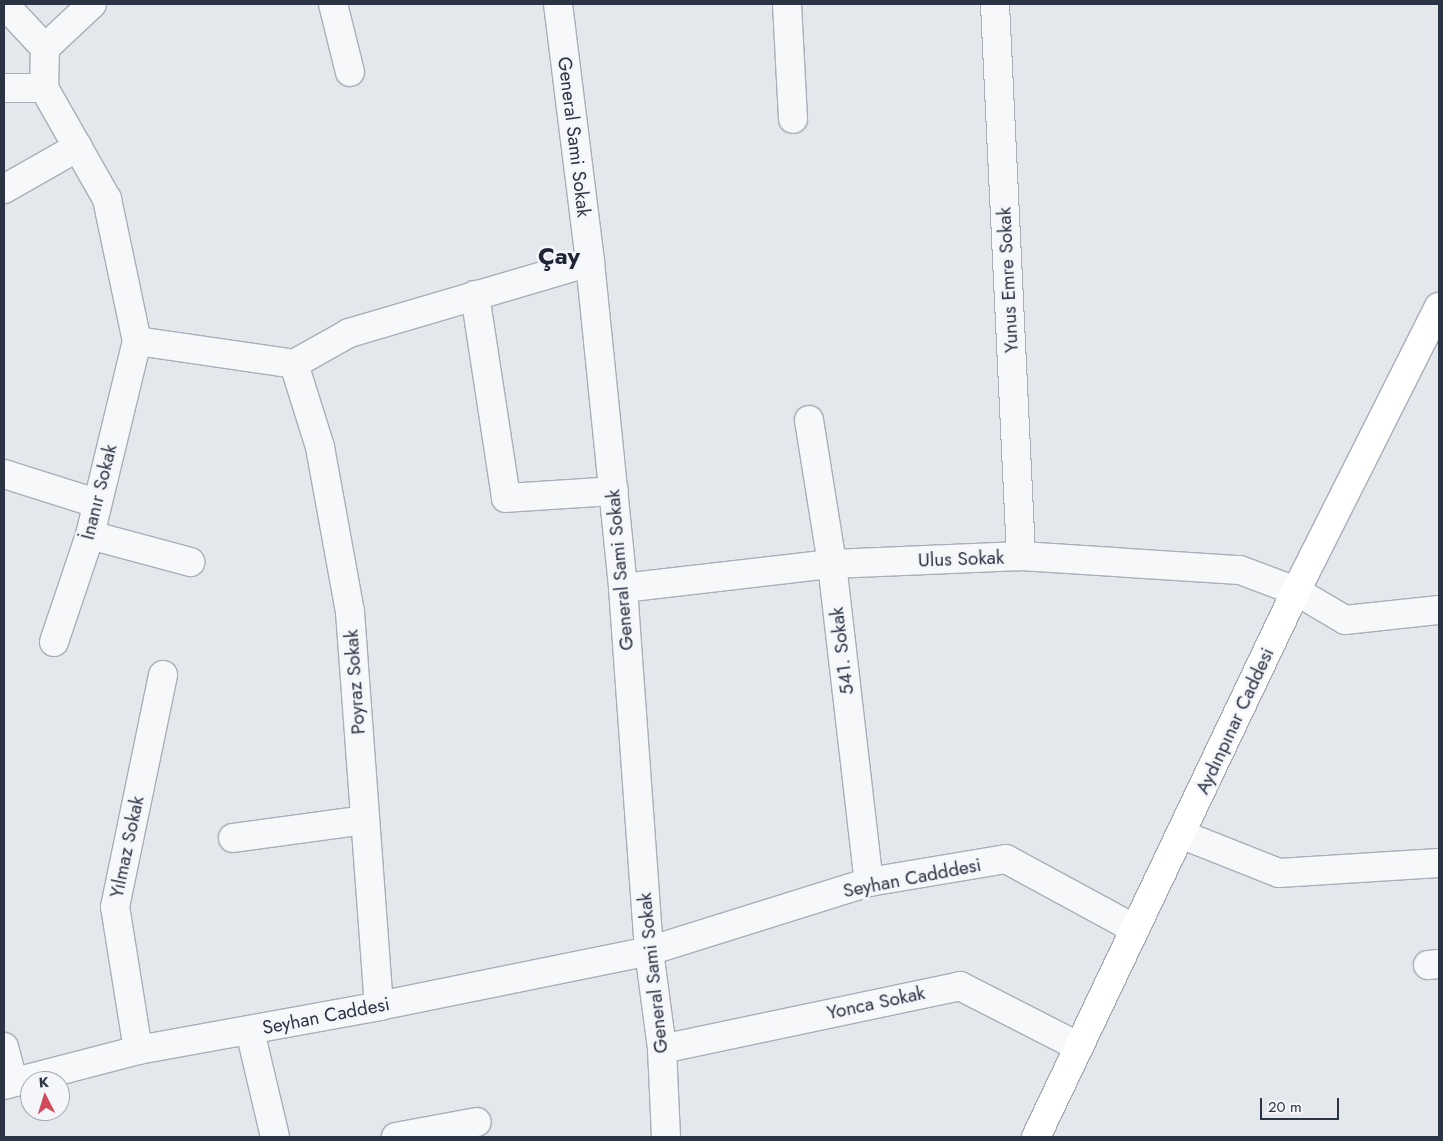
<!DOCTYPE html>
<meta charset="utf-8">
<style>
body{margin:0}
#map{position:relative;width:1443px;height:1141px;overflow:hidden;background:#e4e7ec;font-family:Jost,sans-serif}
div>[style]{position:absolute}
.roads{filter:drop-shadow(1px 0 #a9aeb7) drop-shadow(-1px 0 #a9aeb7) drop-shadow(0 1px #a9aeb7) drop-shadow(0 -1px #a9aeb7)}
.minor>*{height:28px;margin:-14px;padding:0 14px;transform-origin:14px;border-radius:14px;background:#f7f8fa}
.major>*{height:28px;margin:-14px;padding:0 14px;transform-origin:14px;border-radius:14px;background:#fff}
span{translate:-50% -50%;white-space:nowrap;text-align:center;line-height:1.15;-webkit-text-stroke:5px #f4f6f9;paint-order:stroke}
.street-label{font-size:19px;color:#2b3445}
.district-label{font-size:24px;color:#1d2536;font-weight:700}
.frame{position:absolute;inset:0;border:5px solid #2b3445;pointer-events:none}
.north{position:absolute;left:20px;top:1071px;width:50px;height:50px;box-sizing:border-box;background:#f4f6f9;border:1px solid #a4a8b1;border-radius:50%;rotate:355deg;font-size:14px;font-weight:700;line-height:20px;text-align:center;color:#2b3445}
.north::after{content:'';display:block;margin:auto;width:18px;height:22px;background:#d1495b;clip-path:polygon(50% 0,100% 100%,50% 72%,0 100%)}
.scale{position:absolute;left:1260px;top:1098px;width:79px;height:22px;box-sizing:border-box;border:2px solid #2b3445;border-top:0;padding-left:6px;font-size:15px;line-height:18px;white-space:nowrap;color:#2b3445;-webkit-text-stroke:4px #f4f6f9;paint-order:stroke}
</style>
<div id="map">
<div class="roads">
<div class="minor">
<div style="left:4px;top:4px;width:60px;rotate:47deg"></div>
<div style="left:92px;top:4px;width:64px;rotate:136.9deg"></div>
<div style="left:45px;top:48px;width:40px;rotate:91.4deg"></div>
<div style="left:44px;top:88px;width:128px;rotate:60.4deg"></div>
<div style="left:107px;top:199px;width:145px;rotate:78.1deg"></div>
<div style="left:137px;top:341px;width:159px;rotate:8.3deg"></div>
<div style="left:294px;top:364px;width:63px;rotate:-29.4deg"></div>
<div style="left:349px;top:333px;width:251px;rotate:-16.4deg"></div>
<div style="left:333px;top:4px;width:70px;rotate:76deg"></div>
<div style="left:558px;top:4px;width:260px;rotate:82.9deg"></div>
<div style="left:590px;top:262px;width:328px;rotate:84.2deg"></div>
<div style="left:623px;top:588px;width:364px;rotate:85.9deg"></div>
<div style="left:649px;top:951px;width:99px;rotate:82.4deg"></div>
<div style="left:662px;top:1049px;width:88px;rotate:87.4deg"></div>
<div style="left:787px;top:4px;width:115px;rotate:87deg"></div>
<div style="left:995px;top:4px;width:553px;rotate:87.3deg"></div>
<div style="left:4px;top:88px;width:40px"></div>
<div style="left:4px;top:189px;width:85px;rotate:-29.6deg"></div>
<div style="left:475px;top:295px;width:205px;rotate:81.3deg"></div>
<div style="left:506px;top:498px;width:108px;rotate:-3.7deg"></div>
<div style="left:294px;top:364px;width:87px;rotate:72.6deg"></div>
<div style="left:320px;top:447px;width:168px;rotate:79.7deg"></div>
<div style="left:350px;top:612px;width:395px;rotate:85.8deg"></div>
<div style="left:809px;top:420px;width:146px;rotate:80.9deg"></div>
<div style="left:832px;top:564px;width:320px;rotate:83.4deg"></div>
<div style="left:4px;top:474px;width:96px;rotate:17.5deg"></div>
<div style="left:90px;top:535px;width:104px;rotate:15.1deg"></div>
<div style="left:623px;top:588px;width:210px;rotate:-6.6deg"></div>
<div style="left:832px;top:564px;width:189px;rotate:-2.4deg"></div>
<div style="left:1021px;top:556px;width:219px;rotate:3.7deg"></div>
<div style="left:1240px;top:570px;width:60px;rotate:20.6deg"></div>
<div style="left:1296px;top:591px;width:57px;rotate:30.6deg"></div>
<div style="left:1345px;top:620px;width:95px;rotate:-6.1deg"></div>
<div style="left:54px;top:642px;width:113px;rotate:-71.4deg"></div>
<div style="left:90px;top:535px;width:200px;rotate:-76.4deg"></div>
<div style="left:1183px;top:835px;width:103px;rotate:21.6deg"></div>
<div style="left:1279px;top:873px;width:160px;rotate:-3.6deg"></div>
<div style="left:233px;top:838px;width:133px;rotate:-7.8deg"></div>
<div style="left:1428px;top:965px;width:11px;rotate:-5deg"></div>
<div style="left:250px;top:1031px;width:109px;rotate:76.7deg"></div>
<div style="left:4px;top:1047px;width:35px;rotate:75deg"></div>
<div style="left:662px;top:1049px;width:305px;rotate:-11.9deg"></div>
<div style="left:960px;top:986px;width:134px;rotate:27.1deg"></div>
<div style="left:138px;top:1050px;width:145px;rotate:-99.1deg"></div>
<div style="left:115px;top:907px;width:237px;rotate:-78.3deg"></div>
<div style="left:4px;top:1085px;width:138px;rotate:-14.6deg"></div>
<div style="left:138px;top:1050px;width:245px;rotate:-10.3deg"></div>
<div style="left:379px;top:1006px;width:276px;rotate:-11.5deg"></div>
<div style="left:649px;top:951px;width:231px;rotate:-17.4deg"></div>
<div style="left:869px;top:882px;width:139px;rotate:-9.5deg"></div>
<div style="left:1006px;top:859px;width:147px;rotate:28.5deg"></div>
<div style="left:396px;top:1137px;width:82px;rotate:-10.5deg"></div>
</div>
<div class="major">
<div style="left:1036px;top:1137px;width:605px;rotate:-64.54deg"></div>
<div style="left:1296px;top:591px;width:318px;rotate:-63.3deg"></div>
</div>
</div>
<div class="street-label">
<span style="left:574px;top:137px;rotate:83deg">General Sami Sokak</span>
<span style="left:1008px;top:280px;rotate:-93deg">Yunus Emre Sokak</span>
<span style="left:99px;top:492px;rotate:-76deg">İnanır Sokak</span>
<span style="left:961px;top:559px;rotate:-2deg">Ulus Sokak</span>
<span style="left:620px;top:570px;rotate:-95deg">General Sami Sokak</span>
<span style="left:842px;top:651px;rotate:-97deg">541. Sokak</span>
<span style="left:355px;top:682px;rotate:-94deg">Poyraz Sokak</span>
<span style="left:1235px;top:721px;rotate:-65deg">Aydınpınar Caddesi</span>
<span style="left:127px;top:847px;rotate:-78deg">Yılmaz Sokak</span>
<span style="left:912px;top:878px;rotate:-11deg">Seyhan Cadddesi</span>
<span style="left:653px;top:973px;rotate:-96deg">General Sami Sokak</span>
<span style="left:876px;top:1003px;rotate:-12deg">Yonca Sokak</span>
<span style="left:326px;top:1016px;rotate:-11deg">Seyhan Caddesi</span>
</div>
<div class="district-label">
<span style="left:559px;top:256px">Çay</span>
</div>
<div class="frame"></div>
<div class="north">K</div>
<div class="scale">20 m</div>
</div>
